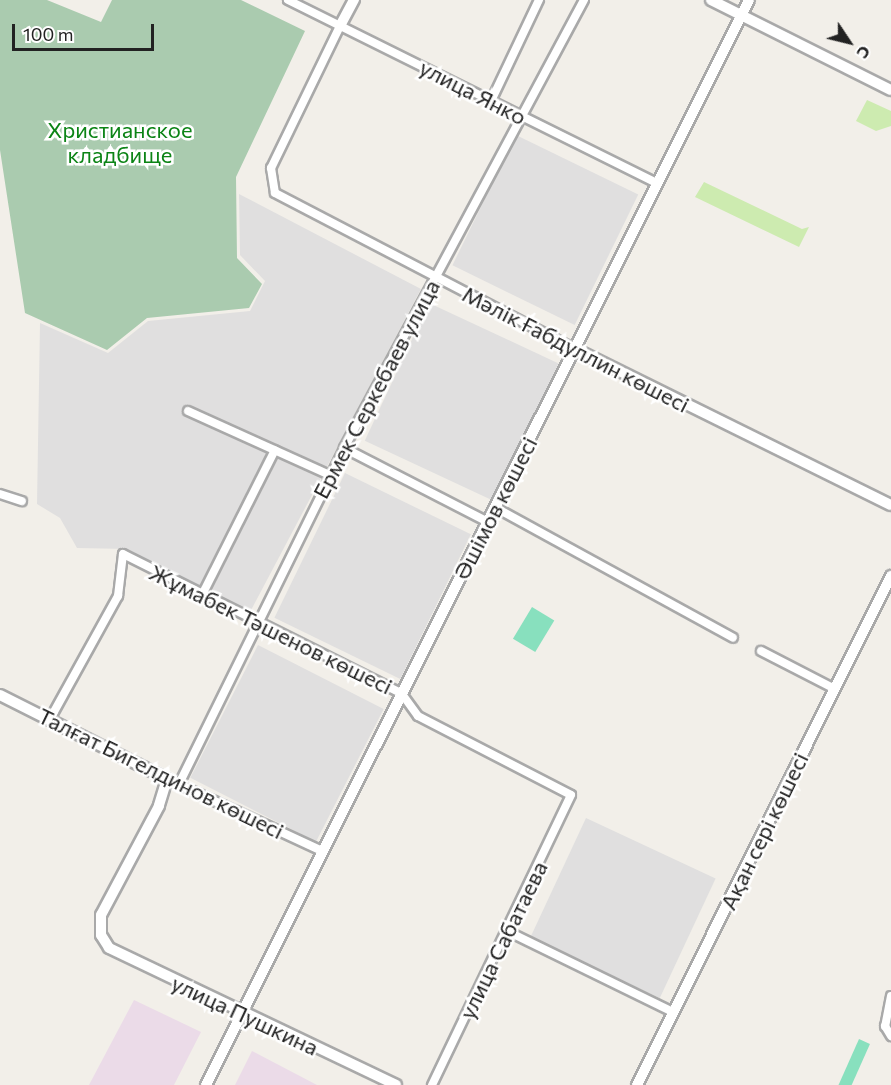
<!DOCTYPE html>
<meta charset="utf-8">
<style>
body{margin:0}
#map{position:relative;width:891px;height:1085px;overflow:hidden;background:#f2efe9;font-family:Commissioner,sans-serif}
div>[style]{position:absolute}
.residential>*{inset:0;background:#e0dfdf;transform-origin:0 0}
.industrial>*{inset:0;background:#ebdbe8}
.grass>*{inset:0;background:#cdebb0}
.cemetery>*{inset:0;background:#aacbaf}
.pitch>*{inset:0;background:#88e0be;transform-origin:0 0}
.roads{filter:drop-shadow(2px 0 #a9a9a9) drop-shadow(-2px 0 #a9a9a9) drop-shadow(0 2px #a9a9a9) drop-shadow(0 -2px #a9a9a9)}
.minor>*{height:8px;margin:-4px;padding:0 4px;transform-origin:4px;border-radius:4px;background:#fff}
.tertiary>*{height:10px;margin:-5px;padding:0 5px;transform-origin:5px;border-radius:5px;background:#fff}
span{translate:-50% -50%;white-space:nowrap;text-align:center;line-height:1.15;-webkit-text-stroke:5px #fff;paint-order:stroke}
.street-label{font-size:22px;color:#222}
.park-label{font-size:22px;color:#0c8416}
.north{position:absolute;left:819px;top:12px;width:60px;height:60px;-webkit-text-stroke:4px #fff;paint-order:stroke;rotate:125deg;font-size:16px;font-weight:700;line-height:24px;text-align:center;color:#222}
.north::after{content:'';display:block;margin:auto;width:21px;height:27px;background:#222;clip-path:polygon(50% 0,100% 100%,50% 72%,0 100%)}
.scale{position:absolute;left:12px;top:24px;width:142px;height:27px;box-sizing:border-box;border:3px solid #222;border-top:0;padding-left:8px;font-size:18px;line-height:21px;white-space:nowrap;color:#222;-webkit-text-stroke:4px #fff;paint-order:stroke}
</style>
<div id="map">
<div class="residential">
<div style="left:516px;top:135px;width:136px;height:145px;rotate:26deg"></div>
<div style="clip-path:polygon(239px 194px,421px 289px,250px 612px,127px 549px,77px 548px,60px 518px,37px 504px,40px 323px,108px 353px,148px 321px,250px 311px,265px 281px,240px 255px)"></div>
<div style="left:429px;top:303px;width:143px;height:152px;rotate:25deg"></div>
<div style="left:345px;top:473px;width:140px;height:161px;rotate:26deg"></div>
<div style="left:258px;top:645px;width:141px;height:149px;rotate:27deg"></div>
<div style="left:586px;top:818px;width:143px;height:132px;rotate:25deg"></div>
</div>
<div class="industrial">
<div style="clip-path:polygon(134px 1000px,201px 1032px,174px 1085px,89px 1085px)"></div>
<div style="clip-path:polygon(252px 1051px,317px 1085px,235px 1085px)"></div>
</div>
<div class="grass">
<div style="clip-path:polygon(867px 100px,891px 111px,891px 126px,876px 131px,856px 121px)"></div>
<div style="clip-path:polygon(704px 182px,802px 229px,809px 227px,799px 247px,695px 197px)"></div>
</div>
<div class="cemetery">
<div style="clip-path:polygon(0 0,47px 0,101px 22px,112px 0,241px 0,305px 31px,236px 177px,237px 258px,262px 284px,249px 308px,147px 318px,107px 350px,25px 313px,0 150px)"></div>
</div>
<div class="pitch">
<div style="left:532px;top:607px;width:26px;height:37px;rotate:31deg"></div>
<div style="left:859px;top:1039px;width:12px;height:51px;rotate:24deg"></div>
</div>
<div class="roads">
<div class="minor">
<div style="left:288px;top:0;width:413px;rotate:26.4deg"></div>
<div style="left:340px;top:26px;width:158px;rotate:115.9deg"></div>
<div style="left:271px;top:168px;width:25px;rotate:81deg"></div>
<div style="left:275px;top:193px;width:338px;rotate:27.5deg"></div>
<div style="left:491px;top:101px;width:112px;rotate:-64.6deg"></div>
<div style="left:188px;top:411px;width:156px;rotate:24.3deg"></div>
<div style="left:344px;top:448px;width:162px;rotate:27.2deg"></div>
<div style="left:0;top:494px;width:23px;rotate:18deg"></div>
<div style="left:496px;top:508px;width:270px;rotate:28.7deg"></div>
<div style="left:123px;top:554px;width:312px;rotate:26.6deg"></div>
<div style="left:402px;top:694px;width:27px;rotate:54deg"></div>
<div style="left:418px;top:716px;width:172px;rotate:27.3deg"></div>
<div style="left:571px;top:795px;width:322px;rotate:115.6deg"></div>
<div style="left:202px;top:595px;width:162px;rotate:-63.3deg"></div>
<div style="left:761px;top:651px;width:83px;rotate:27.2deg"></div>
<div style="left:50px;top:719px;width:141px;rotate:-61.1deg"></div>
<div style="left:118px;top:596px;width:42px;rotate:-83.2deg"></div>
<div style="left:167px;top:779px;width:171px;rotate:24.9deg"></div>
<div style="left:179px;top:784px;width:374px;rotate:-63.8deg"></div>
<div style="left:344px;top:448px;width:508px;rotate:-61.82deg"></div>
<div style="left:509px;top:932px;width:182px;rotate:26deg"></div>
<div style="left:891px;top:996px;width:31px;rotate:101deg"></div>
<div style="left:885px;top:1026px;width:12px;rotate:59deg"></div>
</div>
<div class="tertiary">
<div style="left:711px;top:0;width:201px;rotate:26.6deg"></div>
<div style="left:340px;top:26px;width:30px;rotate:-62deg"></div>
<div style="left:575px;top:349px;width:352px;rotate:26.3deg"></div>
<div style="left:0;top:695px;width:187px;rotate:26.7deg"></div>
<div style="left:167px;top:779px;width:28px;rotate:107deg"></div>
<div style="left:159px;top:806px;width:123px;rotate:118deg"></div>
<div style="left:101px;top:915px;width:20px;rotate:90deg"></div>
<div style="left:101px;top:935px;width:15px;rotate:58deg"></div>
<div style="left:109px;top:948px;width:318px;rotate:25.5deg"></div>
<div style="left:206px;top:1085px;width:1213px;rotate:-63.41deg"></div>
<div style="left:637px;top:1085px;width:569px;rotate:-63.48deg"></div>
</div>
</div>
<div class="street-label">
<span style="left:473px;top:92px;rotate:27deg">улица Янко</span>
<span style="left:576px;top:349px;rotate:27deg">Мәлік Ғабдуллин көшесі</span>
<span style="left:376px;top:389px;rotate:-62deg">Ермек Серкебаев улица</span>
<span style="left:495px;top:508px;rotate:-63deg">Әшімов көшесі</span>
<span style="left:271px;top:629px;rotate:26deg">Жұмабек Тәшенов көшесі</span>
<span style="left:161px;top:773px;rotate:26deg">Талғат Бигелдинов көшесі</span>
<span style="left:764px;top:831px;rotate:-64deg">Ақан сері көшесі</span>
<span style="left:503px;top:940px;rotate:-64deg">улица Сабатаева</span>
<span style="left:245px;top:1015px;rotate:25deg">улица Пушкина</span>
</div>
<div class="park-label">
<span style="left:120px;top:142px">Христианское<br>кладбище</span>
</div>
<div class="north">С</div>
<div class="scale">100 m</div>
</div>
